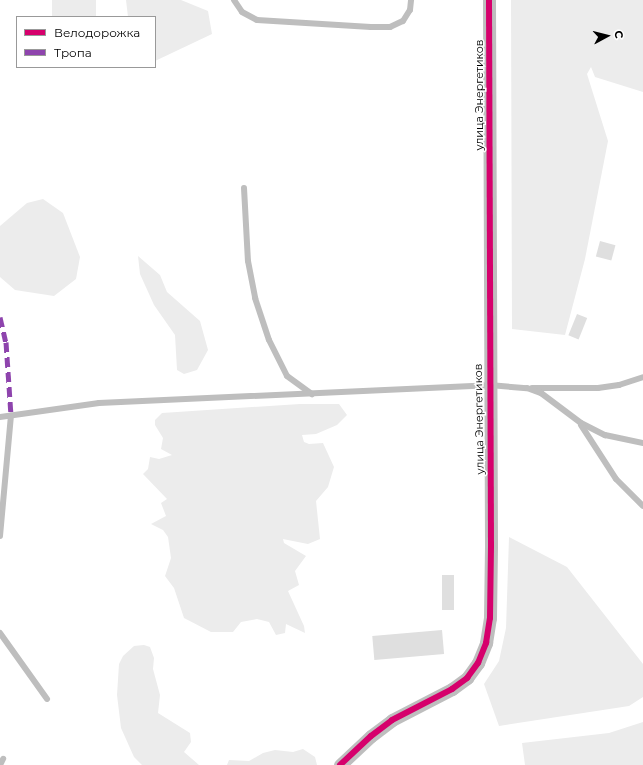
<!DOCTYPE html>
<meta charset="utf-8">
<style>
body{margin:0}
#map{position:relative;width:643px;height:765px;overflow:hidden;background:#fff;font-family:Montserrat,sans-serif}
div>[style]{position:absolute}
.green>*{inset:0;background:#ececec;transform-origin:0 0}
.building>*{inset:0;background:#dfdfdf;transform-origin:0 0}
.service>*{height:6px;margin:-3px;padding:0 3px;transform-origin:3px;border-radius:3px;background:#bebebe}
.minor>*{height:13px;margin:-6.5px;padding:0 6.5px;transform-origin:6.5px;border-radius:6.5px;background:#bebebe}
.quiet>*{height:5px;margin-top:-2.5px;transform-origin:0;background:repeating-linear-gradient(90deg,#8e44ad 0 10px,transparent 0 15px)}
.cycleway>*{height:6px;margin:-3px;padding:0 3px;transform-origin:3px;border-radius:3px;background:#d6006c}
span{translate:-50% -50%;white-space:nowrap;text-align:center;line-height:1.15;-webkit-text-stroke:3px #fff;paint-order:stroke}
.street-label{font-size:11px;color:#000}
.legend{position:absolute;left:16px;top:16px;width:140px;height:52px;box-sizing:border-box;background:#fff;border:1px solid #999;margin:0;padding:5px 7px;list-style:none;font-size:12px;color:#000}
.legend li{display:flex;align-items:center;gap:8px;height:20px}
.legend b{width:20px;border:1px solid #999}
.north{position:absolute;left:587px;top:16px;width:40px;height:40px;-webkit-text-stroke:3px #fff;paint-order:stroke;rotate:83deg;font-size:11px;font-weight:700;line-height:16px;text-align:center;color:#000}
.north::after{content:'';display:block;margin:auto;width:14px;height:18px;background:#000;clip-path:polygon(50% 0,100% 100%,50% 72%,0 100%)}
</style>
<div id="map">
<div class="green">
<div style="left:52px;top:0;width:44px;height:17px"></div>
<div style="clip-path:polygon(126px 0,181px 0,208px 11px,212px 34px,155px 61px,155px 17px,128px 17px)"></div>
<div style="clip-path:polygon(511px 0,643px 0,643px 92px,595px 77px,591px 67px,587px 74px,608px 141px,585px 259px,565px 335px,512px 329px)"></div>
<div style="clip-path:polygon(43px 199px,63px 213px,80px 257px,76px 279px,54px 296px,15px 290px,0 277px,0 226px,27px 203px)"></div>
<div style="clip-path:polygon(138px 256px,160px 275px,167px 292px,200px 321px,208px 350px,197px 370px,184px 374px,177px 370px,175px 335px,154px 305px,140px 274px)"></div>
<div style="clip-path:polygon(300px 404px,339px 404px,347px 415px,337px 425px,316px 434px,302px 435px,304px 442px,309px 444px,323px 443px,334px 467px,328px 487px,316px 501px,320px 539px,308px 544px,283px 539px,284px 543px,306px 556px,295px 571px,299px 585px,288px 591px,304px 626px,305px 633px,286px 624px,285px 633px,276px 635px,269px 622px,257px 619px,241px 622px,233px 632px,211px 632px,184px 618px,174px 588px,165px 576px,171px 558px,168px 537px,163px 530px,151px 524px,166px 516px,161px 503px,167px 499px,143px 474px,148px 469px,150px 457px,159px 459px,172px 455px,161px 449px,163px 438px,155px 425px,155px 420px,162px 413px)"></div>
<div style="clip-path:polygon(509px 537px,567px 567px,643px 664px,643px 697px,629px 706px,499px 726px,484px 684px,499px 661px,506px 628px)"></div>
<div style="clip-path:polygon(144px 645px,150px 647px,154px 658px,153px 669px,160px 695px,158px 713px,190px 733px,191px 742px,184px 752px,199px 765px,142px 765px,134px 757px,121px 728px,117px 695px,119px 664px,123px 656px,134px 646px)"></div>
<div style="clip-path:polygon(643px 722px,643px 765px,525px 765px,522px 743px,609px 733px)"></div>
<div style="clip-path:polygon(303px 749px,315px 757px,317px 765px,227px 765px,229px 760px,249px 761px,263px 753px,275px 750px,293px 752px)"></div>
</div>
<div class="building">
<div style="left:600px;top:241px;width:16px;height:16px;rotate:15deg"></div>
<div style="left:577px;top:314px;width:11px;height:23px;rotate:22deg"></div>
<div style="left:442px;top:575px;width:12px;height:35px"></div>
<div style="left:442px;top:630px;width:24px;height:70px;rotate:85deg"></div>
</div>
<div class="service">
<div style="left:234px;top:0;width:14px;rotate:56deg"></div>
<div style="left:242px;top:12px;width:17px;rotate:28deg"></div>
<div style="left:257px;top:20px;width:114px;rotate:3.5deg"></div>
<div style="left:371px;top:27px;width:19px"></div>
<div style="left:390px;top:27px;width:14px;rotate:-25deg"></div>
<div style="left:403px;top:21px;width:13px;rotate:-58deg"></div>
<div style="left:410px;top:10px;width:10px;rotate:-84deg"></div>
<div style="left:244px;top:188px;width:73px;rotate:86.9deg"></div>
<div style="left:248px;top:261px;width:38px;rotate:79deg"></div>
<div style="left:255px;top:298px;width:44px;rotate:71.6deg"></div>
<div style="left:269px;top:340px;width:40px;rotate:63.4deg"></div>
<div style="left:287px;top:376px;width:31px;rotate:36deg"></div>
<div style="left:532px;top:388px;width:66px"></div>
<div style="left:598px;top:388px;width:21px;rotate:-8deg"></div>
<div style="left:619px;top:385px;width:25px;rotate:-18deg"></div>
<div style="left:0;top:417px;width:100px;rotate:-8deg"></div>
<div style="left:99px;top:403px;width:390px;rotate:-2.6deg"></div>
<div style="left:489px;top:385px;width:38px;rotate:5deg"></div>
<div style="left:527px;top:388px;width:15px;rotate:20deg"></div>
<div style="left:541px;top:393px;width:50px;rotate:36.9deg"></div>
<div style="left:581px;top:423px;width:27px;rotate:27deg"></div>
<div style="left:605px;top:435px;width:39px;rotate:12deg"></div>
<div style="left:581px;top:425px;width:64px;rotate:57.1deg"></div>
<div style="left:616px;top:479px;width:38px;rotate:45deg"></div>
<div style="left:0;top:536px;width:121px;rotate:-84.8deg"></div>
<div style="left:0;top:633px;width:81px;rotate:54.5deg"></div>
<div style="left:0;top:765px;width:7px;rotate:-63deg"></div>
</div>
<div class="minor">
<div style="left:340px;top:765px;width:42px;rotate:-43.1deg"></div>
<div style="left:371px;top:736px;width:26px;rotate:-37deg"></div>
<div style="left:392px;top:720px;width:68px;rotate:-27.3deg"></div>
<div style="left:452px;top:689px;width:19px;rotate:-36deg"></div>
<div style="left:467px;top:678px;width:19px;rotate:-54deg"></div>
<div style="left:478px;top:663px;width:22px;rotate:-68deg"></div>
<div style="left:486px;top:643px;width:25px;rotate:-81deg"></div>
<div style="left:490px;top:618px;width:72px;rotate:-89.2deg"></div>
<div style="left:491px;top:546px;width:546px;rotate:-90.21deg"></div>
</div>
<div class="quiet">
<div style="left:0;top:317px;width:26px;rotate:77deg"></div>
<div style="left:6px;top:342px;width:74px;rotate:86.1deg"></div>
</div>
<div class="cycleway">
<div style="left:340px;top:765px;width:42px;rotate:-43.1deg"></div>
<div style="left:371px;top:736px;width:26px;rotate:-37deg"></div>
<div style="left:392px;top:720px;width:68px;rotate:-27.3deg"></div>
<div style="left:452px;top:689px;width:19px;rotate:-36deg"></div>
<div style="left:467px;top:678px;width:19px;rotate:-54deg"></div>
<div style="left:478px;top:663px;width:22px;rotate:-68deg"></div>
<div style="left:486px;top:643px;width:25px;rotate:-81deg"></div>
<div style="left:490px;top:618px;width:72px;rotate:-89.2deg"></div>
<div style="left:491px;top:546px;width:546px;rotate:-90.21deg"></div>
</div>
<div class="street-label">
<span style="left:479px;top:95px;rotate:-90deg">улица Энергетиков</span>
<span style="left:479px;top:419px;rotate:-91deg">улица Энергетиков</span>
</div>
<ul class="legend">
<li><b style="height:5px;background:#d6006c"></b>Велодорожка</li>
<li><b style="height:5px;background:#8e44ad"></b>Тропа</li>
</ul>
<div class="north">С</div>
</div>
